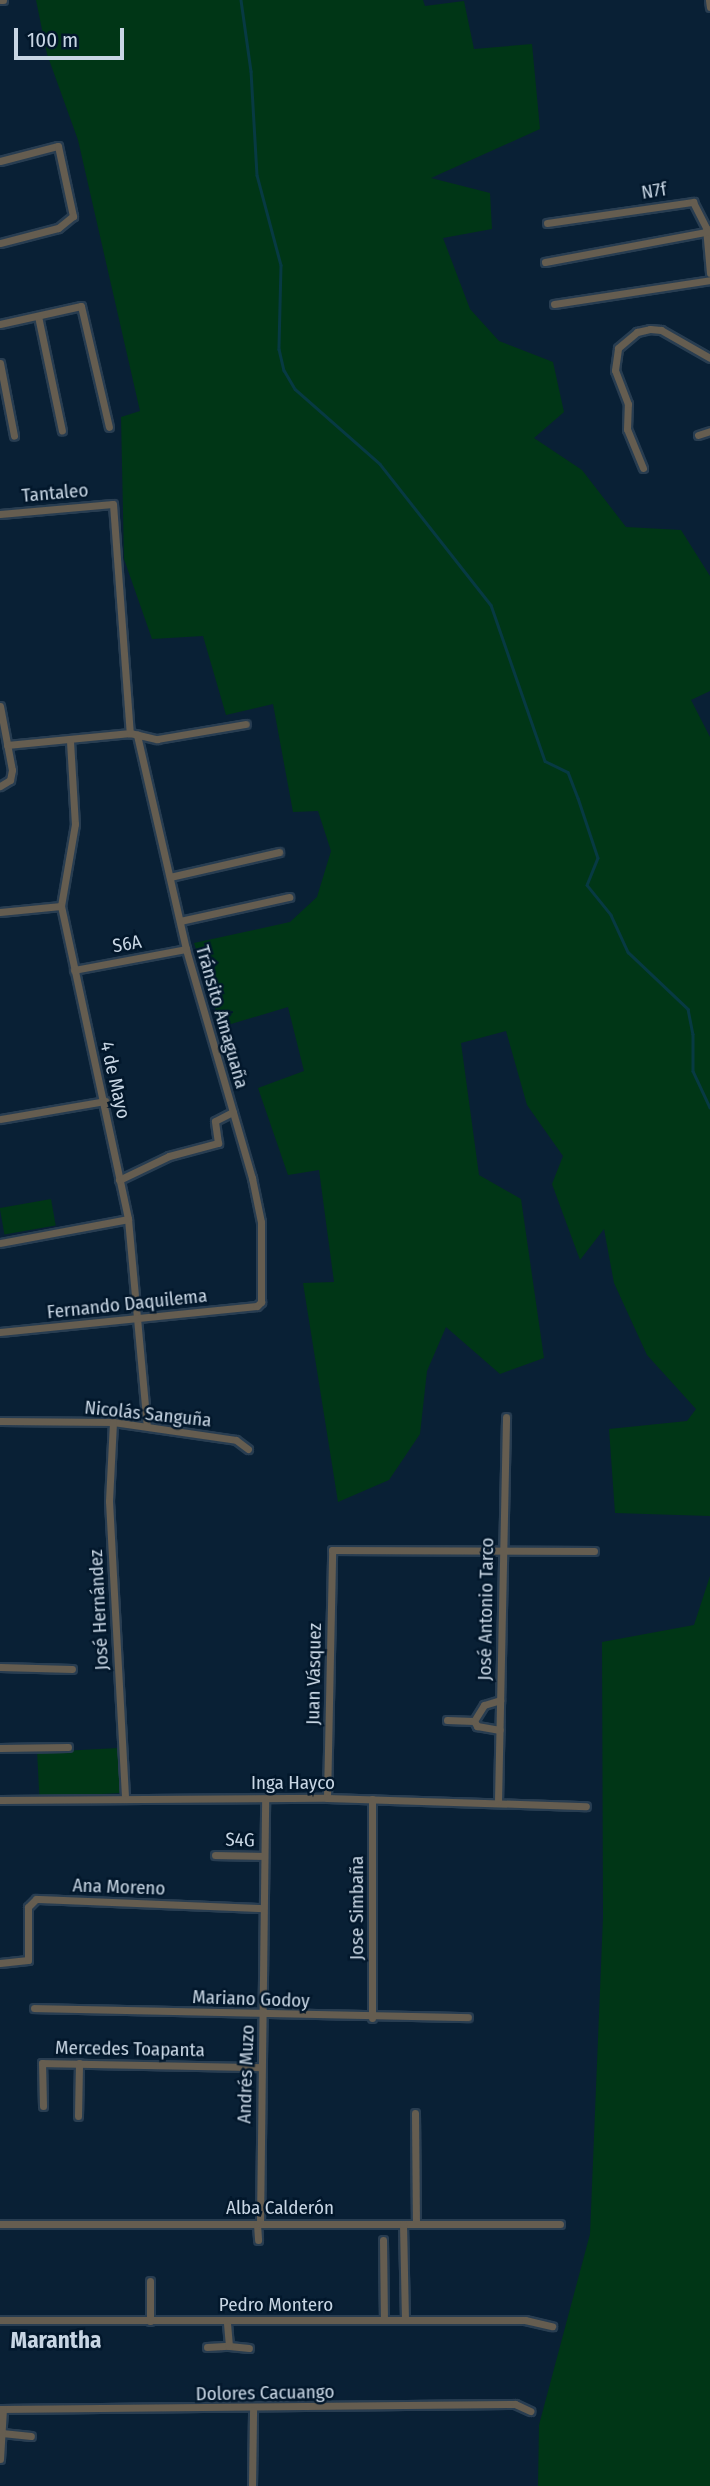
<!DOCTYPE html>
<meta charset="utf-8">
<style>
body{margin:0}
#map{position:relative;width:710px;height:2486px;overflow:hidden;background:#092035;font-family:"Fira Sans Condensed",sans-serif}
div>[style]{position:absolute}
.green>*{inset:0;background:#003616;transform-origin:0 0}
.stream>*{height:2.5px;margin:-1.25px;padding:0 1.25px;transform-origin:1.25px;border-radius:1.25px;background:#073a43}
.roads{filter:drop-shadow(2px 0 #283d51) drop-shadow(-2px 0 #283d51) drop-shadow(0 2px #283d51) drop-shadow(0 -2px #283d51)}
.minor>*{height:7px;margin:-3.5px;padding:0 3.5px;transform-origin:3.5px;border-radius:3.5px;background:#655d50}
span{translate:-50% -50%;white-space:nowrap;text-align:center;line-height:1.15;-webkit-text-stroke:5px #02172b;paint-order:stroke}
.street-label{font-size:19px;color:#c8d6e4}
.quarter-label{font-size:23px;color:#c8d6e4;font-weight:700}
.scale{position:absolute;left:14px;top:28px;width:110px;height:32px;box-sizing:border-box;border:4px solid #c8d6e4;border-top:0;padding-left:9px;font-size:21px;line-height:24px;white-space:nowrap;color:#c8d6e4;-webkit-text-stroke:5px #02172b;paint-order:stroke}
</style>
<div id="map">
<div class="green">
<div style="clip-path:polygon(36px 0,423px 0,425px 6px,464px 1px,474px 49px,532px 44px,540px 129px,431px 178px,490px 193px,492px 229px,443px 238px,470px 309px,499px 341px,553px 362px,564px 412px,534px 438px,582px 470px,626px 527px,681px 530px,710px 576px,710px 691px,691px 700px,710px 737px,710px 1516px,615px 1513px,609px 1429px,687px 1421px,696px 1409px,647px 1355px,614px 1283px,604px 1229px,580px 1260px,552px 1184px,563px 1156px,527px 1105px,506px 1031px,461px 1043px,479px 1175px,521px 1199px,544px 1358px,500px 1374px,446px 1327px,427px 1371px,420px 1434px,389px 1480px,338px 1502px,303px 1283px,334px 1282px,319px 1170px,288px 1175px,258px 1088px,304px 1071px,288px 1007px,221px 1027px,194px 943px,290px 922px,317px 897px,331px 851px,318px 811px,293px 812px,273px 704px,226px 715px,203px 636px,152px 639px,124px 559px,121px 417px,140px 411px,78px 140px,47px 54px)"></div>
<div style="left:51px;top:1199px;width:27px;height:52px;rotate:80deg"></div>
<div style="clip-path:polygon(710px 1576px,710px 2486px,538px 2486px,539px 2425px,590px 2234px,603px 1917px,602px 1642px,694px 1625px)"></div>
<div style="left:119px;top:1748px;width:45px;height:82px;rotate:87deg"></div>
</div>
<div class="stream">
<div style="left:241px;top:0;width:72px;rotate:82deg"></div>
<div style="left:251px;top:71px;width:104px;rotate:86.7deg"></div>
<div style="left:257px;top:175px;width:93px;rotate:75.1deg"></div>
<div style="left:281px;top:265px;width:84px;rotate:91.4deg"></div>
<div style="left:279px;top:349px;width:22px;rotate:77deg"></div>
<div style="left:284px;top:370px;width:22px;rotate:60deg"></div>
<div style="left:295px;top:389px;width:113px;rotate:41.4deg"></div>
<div style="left:380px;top:464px;width:179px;rotate:51.8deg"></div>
<div style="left:491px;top:605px;width:165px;rotate:70.9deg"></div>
<div style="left:545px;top:761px;width:25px;rotate:26deg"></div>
<div style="left:568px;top:772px;width:28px;rotate:69deg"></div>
<div style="left:578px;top:798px;width:63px;rotate:71.6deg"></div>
<div style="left:598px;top:858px;width:29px;rotate:112deg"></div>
<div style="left:587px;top:885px;width:38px;rotate:51deg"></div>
<div style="left:611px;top:915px;width:41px;rotate:65.3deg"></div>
<div style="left:628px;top:952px;width:83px;rotate:43.5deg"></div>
<div style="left:688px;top:1009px;width:25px;rotate:79deg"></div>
<div style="left:693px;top:1034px;width:37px;rotate:90deg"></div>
<div style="left:693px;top:1071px;width:40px;rotate:65deg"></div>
</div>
<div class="roads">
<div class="minor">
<div style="left:0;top:0;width:3px"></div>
<div style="left:709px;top:0;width:7px;rotate:82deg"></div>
<div style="left:0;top:161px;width:60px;rotate:-14.5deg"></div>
<div style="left:58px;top:146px;width:72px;rotate:77.9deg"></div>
<div style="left:73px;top:216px;width:19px;rotate:141deg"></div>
<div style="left:58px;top:228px;width:60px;rotate:165.5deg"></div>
<div style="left:547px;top:223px;width:148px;rotate:-8.2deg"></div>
<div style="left:693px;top:202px;width:29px;rotate:63deg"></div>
<div style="left:706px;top:228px;width:45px;rotate:84.9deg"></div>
<div style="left:545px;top:262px;width:164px;rotate:-10.6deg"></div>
<div style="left:554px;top:304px;width:158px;rotate:-8.7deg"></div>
<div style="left:38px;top:316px;width:117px;rotate:78.2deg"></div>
<div style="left:0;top:324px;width:83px;rotate:-12.5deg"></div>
<div style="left:81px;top:306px;width:124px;rotate:77deg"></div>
<div style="left:0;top:363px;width:74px;rotate:79.1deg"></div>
<div style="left:698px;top:435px;width:13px;rotate:-18deg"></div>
<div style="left:643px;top:468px;width:42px;rotate:-112.3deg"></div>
<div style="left:627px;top:429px;width:25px;rotate:-88deg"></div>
<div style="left:628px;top:404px;width:36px;rotate:-111deg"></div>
<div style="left:615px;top:370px;width:22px;rotate:-82deg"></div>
<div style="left:618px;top:348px;width:25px;rotate:-40deg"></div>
<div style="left:637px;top:332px;width:13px;rotate:-13deg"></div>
<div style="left:650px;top:329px;width:11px;rotate:5deg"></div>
<div style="left:661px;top:330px;width:56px;rotate:29.7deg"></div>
<div style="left:0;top:514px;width:113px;rotate:-5.1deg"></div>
<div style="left:113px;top:504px;width:230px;rotate:85.8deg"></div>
<div style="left:0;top:706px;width:65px;rotate:79.4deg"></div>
<div style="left:12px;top:770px;width:10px;rotate:101deg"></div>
<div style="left:10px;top:780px;width:12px;rotate:149deg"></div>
<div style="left:70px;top:741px;width:83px;rotate:86.6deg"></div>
<div style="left:75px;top:824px;width:83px;rotate:99.7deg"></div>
<div style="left:61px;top:906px;width:320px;rotate:77.9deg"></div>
<div style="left:128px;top:1219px;width:208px;rotate:84.8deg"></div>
<div style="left:7px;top:745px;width:124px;rotate:-5.6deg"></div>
<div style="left:130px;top:733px;width:28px;rotate:13deg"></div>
<div style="left:157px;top:739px;width:90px;rotate:-9.6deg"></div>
<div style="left:170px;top:877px;width:112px;rotate:-12.9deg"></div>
<div style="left:0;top:912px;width:61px;rotate:-5.6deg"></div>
<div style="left:180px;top:921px;width:112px;rotate:-12.4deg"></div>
<div style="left:74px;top:970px;width:114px;rotate:-10.6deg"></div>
<div style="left:0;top:1119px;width:107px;rotate:-9.7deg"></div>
<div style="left:119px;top:1180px;width:55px;rotate:-25.6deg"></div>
<div style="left:169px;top:1156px;width:51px;rotate:-14.9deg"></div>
<div style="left:218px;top:1143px;width:22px;rotate:-98deg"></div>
<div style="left:215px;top:1121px;width:20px;rotate:-27deg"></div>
<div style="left:0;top:1243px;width:130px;rotate:-10.6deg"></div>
<div style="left:0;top:1332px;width:258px;rotate:-5.8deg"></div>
<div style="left:257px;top:1306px;width:6px;rotate:-45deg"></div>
<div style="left:261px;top:1302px;width:80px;rotate:-90deg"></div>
<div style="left:261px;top:1222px;width:45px;rotate:-101.6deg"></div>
<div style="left:252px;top:1178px;width:238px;rotate:-106.1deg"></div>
<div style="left:186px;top:949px;width:220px;rotate:-102.9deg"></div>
<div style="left:0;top:1421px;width:113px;rotate:0.5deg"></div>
<div style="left:113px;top:1422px;width:124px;rotate:8.3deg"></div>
<div style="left:236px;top:1440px;width:15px;rotate:37deg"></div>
<div style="left:113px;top:1422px;width:79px;rotate:92.9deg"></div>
<div style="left:109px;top:1501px;width:296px;rotate:86.9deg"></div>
<div style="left:0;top:1667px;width:72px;rotate:1.6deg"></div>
<div style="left:447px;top:1720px;width:27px;rotate:2deg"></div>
<div style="left:474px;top:1721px;width:19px;rotate:-58deg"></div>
<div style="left:484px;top:1705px;width:17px;rotate:-17deg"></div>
<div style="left:474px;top:1721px;width:6px;rotate:59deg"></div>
<div style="left:477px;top:1726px;width:23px;rotate:10deg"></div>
<div style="left:0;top:1748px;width:68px;rotate:-0.8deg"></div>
<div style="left:327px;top:1798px;width:248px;rotate:-88.8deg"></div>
<div style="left:332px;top:1550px;width:262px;rotate:0.2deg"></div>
<div style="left:0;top:1800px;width:327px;rotate:-0.4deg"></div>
<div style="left:327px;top:1798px;width:259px;rotate:1.8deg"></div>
<div style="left:498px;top:1802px;width:385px;rotate:-88.8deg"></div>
<div style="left:215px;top:1855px;width:49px;rotate:1.2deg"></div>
<div style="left:0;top:1963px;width:28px;rotate:-6deg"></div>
<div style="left:28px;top:1960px;width:53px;rotate:-90deg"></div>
<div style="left:28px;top:1907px;width:11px;rotate:-45deg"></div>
<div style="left:36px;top:1899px;width:225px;rotate:2.3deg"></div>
<div style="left:34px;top:2008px;width:434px;rotate:1.2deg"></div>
<div style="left:372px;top:2018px;width:219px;rotate:-90deg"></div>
<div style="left:43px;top:2106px;width:43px;rotate:-91.3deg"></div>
<div style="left:42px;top:2063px;width:218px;rotate:1.1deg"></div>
<div style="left:415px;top:2113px;width:111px;rotate:89.5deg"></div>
<div style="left:78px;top:2116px;width:53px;rotate:-88.9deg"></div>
<div style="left:0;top:2224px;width:560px"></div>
<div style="left:257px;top:2224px;width:16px;rotate:86deg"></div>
<div style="left:260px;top:2224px;width:425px;rotate:-89.3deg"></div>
<div style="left:403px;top:2224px;width:96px;rotate:88.8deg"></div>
<div style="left:383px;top:2240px;width:80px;rotate:89.3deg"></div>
<div style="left:0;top:2320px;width:525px"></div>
<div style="left:525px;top:2320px;width:28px;rotate:13deg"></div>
<div style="left:150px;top:2321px;width:40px;rotate:-90deg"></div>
<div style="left:229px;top:2346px;width:20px;rotate:6deg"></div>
<div style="left:207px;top:2347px;width:22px;rotate:-3deg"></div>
<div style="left:229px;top:2346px;width:25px;rotate:-95deg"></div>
<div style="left:0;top:2409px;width:515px;rotate:-0.56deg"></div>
<div style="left:515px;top:2404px;width:17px;rotate:25deg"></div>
<div style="left:2px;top:2433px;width:29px;rotate:6deg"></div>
<div style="left:0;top:2459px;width:50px;rotate:-86.6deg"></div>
<div style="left:252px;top:2486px;width:76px;rotate:-89.2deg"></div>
</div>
</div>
<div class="street-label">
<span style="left:654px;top:191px;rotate:-9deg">N7f</span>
<span style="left:55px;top:493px;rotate:-5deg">Tantaleo</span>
<span style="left:127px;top:944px;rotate:-10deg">S6A</span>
<span style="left:222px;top:1017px;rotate:74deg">Tránsito Amaguaña</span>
<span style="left:115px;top:1080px;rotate:77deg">4 de Mayo</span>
<span style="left:127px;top:1304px;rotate:-6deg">Fernando Daquilema</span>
<span style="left:148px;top:1414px;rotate:6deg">Nicolás Sanguña</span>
<span style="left:486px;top:1609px;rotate:-89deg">José Antonio Tarco</span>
<span style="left:99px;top:1610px;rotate:-93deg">José Hernández</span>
<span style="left:314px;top:1674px;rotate:-89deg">Juan Vásquez</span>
<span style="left:293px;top:1783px">Inga Hayco</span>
<span style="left:240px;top:1840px;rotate:1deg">S4G</span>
<span style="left:119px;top:1887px;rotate:2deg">Ana Moreno</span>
<span style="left:357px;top:1908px;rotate:-90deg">Jose Simbaña</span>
<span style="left:251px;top:1999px;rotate:2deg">Mariano Godoy</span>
<span style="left:130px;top:2049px;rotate:1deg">Mercedes Toapanta</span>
<span style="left:246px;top:2074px;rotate:-88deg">Andrés Muzo</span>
<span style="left:280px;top:2208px">Alba Calderón</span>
<span style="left:276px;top:2305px">Pedro Montero</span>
<span style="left:265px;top:2393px;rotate:-1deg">Dolores Cacuango</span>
</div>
<div class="quarter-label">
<span style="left:56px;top:2340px">Marantha</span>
</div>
<div class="scale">100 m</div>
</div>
